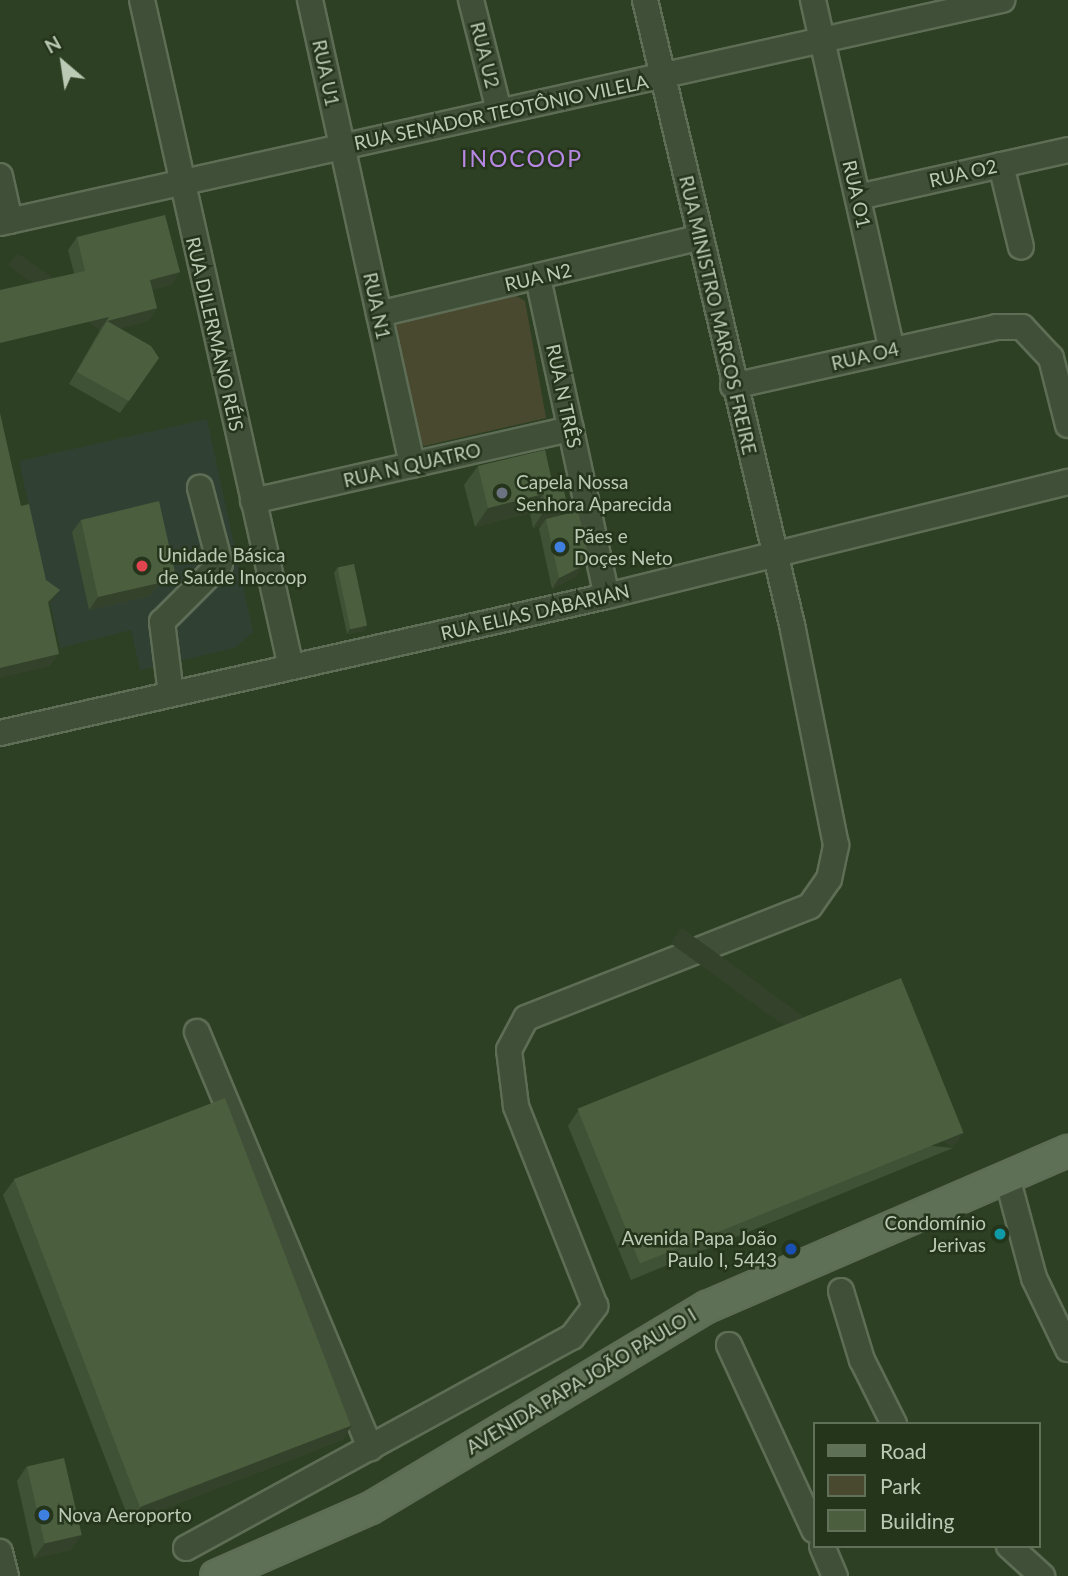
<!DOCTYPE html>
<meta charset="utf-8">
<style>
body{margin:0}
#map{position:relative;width:1068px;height:1576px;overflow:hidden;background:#2d4023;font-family:Lato,sans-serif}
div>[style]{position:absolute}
.medical>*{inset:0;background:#304033}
.green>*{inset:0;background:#49492f}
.roads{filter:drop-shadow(2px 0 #5e6d55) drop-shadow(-2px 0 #5e6d55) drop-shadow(0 2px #5e6d55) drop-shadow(0 -2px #5e6d55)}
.minor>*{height:24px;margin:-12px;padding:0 12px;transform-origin:12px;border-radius:12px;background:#404f37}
.major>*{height:30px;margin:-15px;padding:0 15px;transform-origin:15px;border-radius:15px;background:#5e7055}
.wall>*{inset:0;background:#405236}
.shaded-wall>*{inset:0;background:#34422c;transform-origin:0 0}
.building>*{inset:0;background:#4b5f3f;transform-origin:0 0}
.dots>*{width:19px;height:19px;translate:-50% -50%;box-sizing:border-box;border:4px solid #25351c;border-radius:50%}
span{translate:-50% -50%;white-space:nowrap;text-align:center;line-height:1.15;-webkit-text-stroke:5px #25351c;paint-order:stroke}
.street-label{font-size:19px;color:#bbcab4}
.poi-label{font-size:19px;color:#bbcab4}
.left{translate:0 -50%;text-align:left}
.right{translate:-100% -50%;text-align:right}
.quarter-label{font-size:23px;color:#b687e3;letter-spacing:2px}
.legend{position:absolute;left:813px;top:1422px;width:228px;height:126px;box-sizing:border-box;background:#25351c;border:2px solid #617159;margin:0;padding:9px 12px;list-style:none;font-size:21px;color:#bbcab4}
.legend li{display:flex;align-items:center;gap:14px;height:35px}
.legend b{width:35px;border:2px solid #617159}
.north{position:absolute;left:28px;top:28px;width:70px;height:70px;-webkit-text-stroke:5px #25351c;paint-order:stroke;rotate:331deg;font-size:19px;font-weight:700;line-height:28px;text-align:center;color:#bbcab4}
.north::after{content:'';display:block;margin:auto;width:24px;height:32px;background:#bbcab4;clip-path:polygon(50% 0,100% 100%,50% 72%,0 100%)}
</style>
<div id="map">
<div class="medical">
<div style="clip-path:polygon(207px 419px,253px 632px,235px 648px,140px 670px,131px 630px,60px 648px,19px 461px)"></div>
</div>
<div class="green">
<div style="clip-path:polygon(513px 294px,525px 301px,546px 418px,424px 446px,415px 437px,394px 323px)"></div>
</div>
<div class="roads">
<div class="minor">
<div style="left:142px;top:0;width:683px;rotate:77.41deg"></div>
<div style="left:310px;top:0;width:476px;rotate:77.6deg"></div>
<div style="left:471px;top:0;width:114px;rotate:75.8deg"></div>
<div style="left:813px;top:0;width:359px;rotate:77.3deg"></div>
<div style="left:1001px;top:165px;width:84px;rotate:76.3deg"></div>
<div style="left:0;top:176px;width:46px;rotate:77.5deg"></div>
<div style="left:858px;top:197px;width:215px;rotate:-12.6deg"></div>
<div style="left:0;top:223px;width:1027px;rotate:-12.55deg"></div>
<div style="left:538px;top:278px;width:325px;rotate:77.8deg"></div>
<div style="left:379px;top:314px;width:327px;rotate:-13.4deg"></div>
<div style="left:733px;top:386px;width:270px;rotate:-12.6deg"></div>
<div style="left:996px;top:327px;width:26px"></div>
<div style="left:1022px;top:327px;width:42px;rotate:46.9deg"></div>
<div style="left:1051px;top:358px;width:69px;rotate:75.8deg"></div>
<div style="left:253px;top:501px;width:326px;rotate:-12.8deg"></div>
<div style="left:171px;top:694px;width:73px;rotate:-97.1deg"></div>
<div style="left:162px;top:622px;width:82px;rotate:-45deg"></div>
<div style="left:220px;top:564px;width:79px;rotate:-104.7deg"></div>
<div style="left:0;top:733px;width:622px;rotate:-12.72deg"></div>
<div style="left:607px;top:596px;width:475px;rotate:-13.9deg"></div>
<div style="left:197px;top:1032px;width:451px;rotate:67.4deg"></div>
<div style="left:1007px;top:1177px;width:105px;rotate:75deg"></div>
<div style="left:1034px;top:1278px;width:79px;rotate:64.4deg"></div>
<div style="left:841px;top:1291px;width:72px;rotate:73.1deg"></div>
<div style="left:862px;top:1360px;width:72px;rotate:63.4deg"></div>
<div style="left:729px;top:1345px;width:204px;rotate:65.3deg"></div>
<div style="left:822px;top:1546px;width:33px;rotate:67deg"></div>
<div style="left:1009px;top:1546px;width:45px;rotate:42.3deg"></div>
<div style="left:186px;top:1548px;width:440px;rotate:-28.7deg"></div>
<div style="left:572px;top:1337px;width:39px;rotate:-53deg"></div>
<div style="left:595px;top:1306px;width:215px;rotate:-111.6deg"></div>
<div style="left:516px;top:1106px;width:56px;rotate:-97.1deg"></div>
<div style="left:509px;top:1050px;width:36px;rotate:-62deg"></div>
<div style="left:526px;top:1018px;width:305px;rotate:-21.5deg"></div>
<div style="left:810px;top:906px;width:33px;rotate:-55deg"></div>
<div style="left:829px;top:879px;width:35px;rotate:-78deg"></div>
<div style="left:836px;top:845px;width:220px;rotate:-101.3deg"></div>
<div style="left:793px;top:629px;width:646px;rotate:-103.24deg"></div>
<div style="left:0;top:1552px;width:25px;rotate:76deg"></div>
</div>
<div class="major">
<div style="left:216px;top:1576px;width:169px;rotate:-23.7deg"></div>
<div style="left:371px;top:1508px;width:392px;rotate:-30.9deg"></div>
<div style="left:707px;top:1307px;width:393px;rotate:-23.4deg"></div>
</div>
</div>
<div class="wall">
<div style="clip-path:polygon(77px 237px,180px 272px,171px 285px,152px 290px,157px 308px,148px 321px,120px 328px,159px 358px,120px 413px,69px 384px,100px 330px,74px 273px,68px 250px)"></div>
<div style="clip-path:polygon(545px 450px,558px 516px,576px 576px,552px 589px,539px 529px,541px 526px,533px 528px,530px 513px,475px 527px,464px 485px,478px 466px)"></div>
<div style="clip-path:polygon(81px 520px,175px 572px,167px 584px,156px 587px,150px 596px,89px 610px,72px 532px)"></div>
<div style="clip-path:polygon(337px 568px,364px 631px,347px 634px,334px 573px)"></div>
<div style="clip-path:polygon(578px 1111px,953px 1148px,631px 1280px,568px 1126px)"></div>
<div style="clip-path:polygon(14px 1180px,352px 1425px,342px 1440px,130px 1522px,3px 1195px)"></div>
<div style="clip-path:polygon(27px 1466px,71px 1550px,34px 1558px,17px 1481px)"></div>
</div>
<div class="shaded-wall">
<div style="clip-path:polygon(180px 272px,171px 285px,141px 293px,150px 280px)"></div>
<div style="clip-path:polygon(157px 308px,148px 321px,99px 334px,107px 321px)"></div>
<div style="left:109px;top:317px;width:16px;height:112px;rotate:125deg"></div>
<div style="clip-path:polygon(543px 494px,530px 513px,475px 527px,488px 508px)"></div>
<div style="clip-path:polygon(567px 504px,554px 523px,546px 519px,541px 526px,533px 528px,546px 508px)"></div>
<div style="clip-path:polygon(583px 566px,576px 576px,552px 589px,559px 578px)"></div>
<div style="clip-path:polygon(175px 572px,167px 584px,156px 587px,150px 596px,89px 610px,98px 597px,157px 576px)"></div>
<div style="clip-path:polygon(60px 590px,51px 603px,39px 615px,48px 602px)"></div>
<div style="clip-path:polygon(367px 626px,364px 631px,347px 634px,350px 629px)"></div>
<div style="clip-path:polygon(59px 654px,50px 666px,0 678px,0 668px)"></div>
<div style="left:964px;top:1133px;width:19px;height:349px;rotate:126deg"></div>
<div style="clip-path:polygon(352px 1425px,342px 1440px,130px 1522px,141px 1507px)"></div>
<div style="clip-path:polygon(82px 1535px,71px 1550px,34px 1558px,45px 1543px)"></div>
</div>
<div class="building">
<div style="clip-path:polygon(165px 215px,180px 272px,150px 280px,157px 308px,107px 321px,151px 346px,159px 358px,129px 401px,77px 372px,109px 317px,0 343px,0 290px,85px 271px,77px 237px)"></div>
<div style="clip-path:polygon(0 413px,21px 506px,29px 504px,46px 580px,60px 590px,48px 602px,59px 654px,0 668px)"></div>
<div style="clip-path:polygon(545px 450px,552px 481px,563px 486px,567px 504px,546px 508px,543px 494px,488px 508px,478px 466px)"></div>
<div style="clip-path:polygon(159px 501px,175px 572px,157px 576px,159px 583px,98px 597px,81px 520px)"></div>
<div style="clip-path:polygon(578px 511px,588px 554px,583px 566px,559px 578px,546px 519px)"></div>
<div style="left:354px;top:564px;width:63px;height:17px;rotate:78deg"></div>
<div style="left:901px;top:978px;width:167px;height:349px;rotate:68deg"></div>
<div style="left:225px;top:1098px;width:351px;height:226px;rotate:69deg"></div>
<div style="left:64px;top:1458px;width:79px;height:38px;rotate:77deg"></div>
</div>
<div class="dots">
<div style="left:502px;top:493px;background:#6b7280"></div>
<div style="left:560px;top:547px;background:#3f7fe0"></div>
<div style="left:142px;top:566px;background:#e0444e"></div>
<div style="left:1000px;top:1234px;background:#0f9aa8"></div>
<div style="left:791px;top:1249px;background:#1a4fb4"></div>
<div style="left:44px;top:1515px;background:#3f7fe0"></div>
</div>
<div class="street-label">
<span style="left:485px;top:55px;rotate:76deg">RUA U2</span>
<span style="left:326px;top:73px;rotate:78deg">RUA U1</span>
<span style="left:501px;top:112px;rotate:-12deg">RUA SENADOR TEOTÔNIO VILELA</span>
<span style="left:963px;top:173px;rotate:-13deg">RUA O2</span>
<span style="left:857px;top:194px;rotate:77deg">RUA O1</span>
<span style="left:538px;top:277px;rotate:-13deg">RUA N2</span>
<span style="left:377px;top:306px;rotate:78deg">RUA N1</span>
<span style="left:718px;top:315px;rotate:77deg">RUA MINISTRO MARCOS FREIRE</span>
<span style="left:215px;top:334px;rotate:77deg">RUA DILERMANO RÉIS</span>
<span style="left:865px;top:356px;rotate:-13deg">RUA O4</span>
<span style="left:564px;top:396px;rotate:78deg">RUA N TRÊS</span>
<span style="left:412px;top:465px;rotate:-13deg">RUA N QUATRO</span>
<span style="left:535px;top:612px;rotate:-13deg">RUA ELIAS DABARIAN</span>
<span style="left:581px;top:1381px;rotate:-31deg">AVENIDA PAPA JOÃO PAULO I</span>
</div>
<div class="poi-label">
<span class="left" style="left:516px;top:493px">Capela Nossa<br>Senhora Aparecida</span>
<span class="left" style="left:574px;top:547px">Pães e<br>Doçes Neto</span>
<span class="left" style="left:158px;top:566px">Unidade Básica<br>de Saúde Inocoop</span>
<span class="right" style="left:986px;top:1234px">Condomínio<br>Jerivas</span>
<span class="right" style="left:777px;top:1249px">Avenida Papa João<br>Paulo I, 5443</span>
<span class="left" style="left:58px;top:1515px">Nova Aeroporto</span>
</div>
<div class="quarter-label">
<span style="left:522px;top:158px">INOCOOP</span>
</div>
<ul class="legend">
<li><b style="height:9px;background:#5e7055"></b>Road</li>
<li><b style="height:19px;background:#49492f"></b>Park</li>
<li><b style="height:19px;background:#4b5f3f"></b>Building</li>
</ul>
<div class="north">N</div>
</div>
